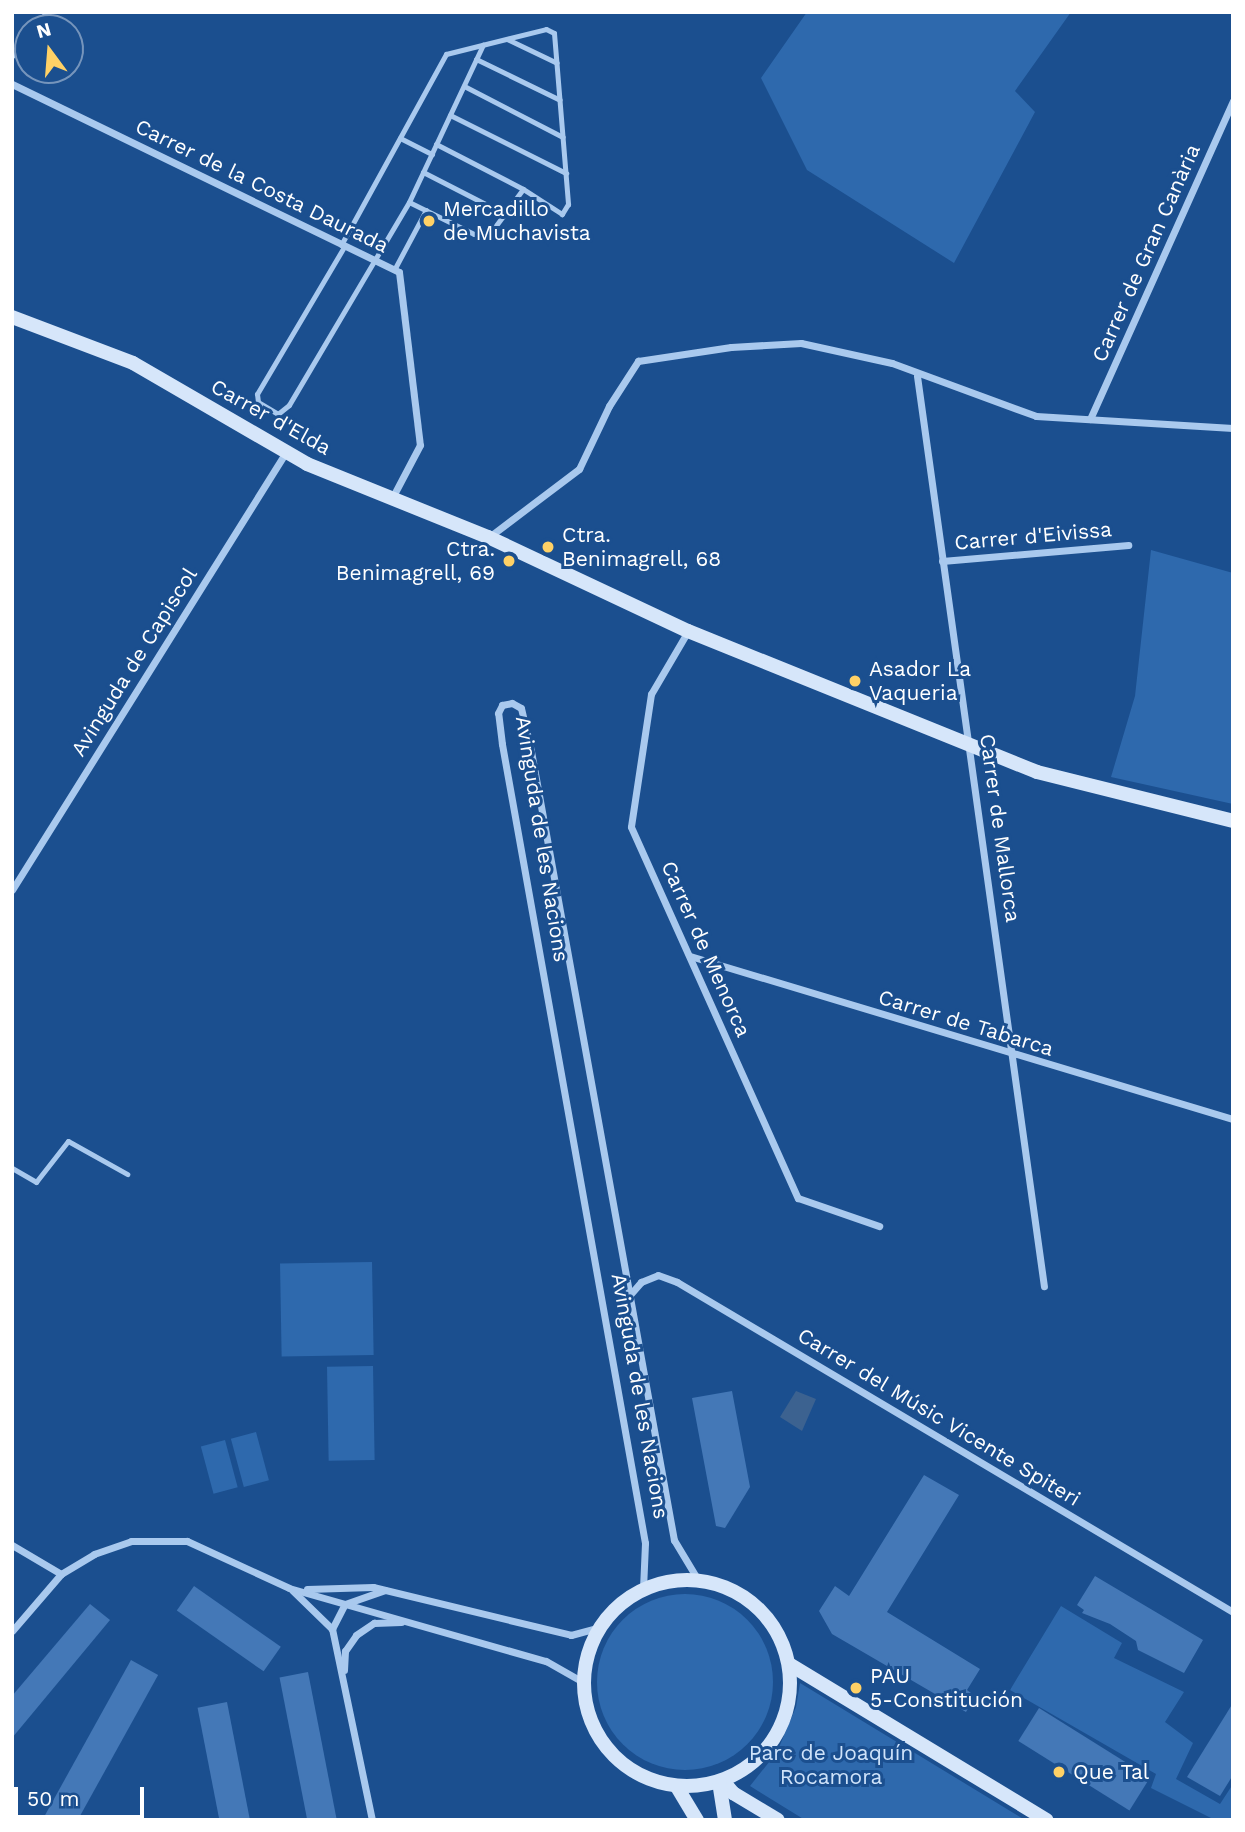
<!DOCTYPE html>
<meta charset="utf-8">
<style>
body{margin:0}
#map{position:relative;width:1245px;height:1832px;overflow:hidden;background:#1b4f8f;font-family:"Work Sans",sans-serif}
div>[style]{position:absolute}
.green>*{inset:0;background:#2e69ad;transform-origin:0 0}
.round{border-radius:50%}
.water>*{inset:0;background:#3c6290}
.building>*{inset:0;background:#4478b7;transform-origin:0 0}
.lane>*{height:5px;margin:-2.5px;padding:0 2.5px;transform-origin:2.5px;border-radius:2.5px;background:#a9c9ee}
.street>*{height:7px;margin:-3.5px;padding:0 3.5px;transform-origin:3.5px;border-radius:3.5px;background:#a9c9ee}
.secondary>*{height:14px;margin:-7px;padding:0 7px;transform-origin:7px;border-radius:7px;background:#d6e6fa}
.secondary>.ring{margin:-7px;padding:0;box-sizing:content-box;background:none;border:14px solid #d6e6fa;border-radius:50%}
.dots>*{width:19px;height:19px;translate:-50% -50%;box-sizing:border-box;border:4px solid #1b4f8f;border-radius:50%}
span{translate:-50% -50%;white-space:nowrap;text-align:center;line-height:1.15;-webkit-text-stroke:6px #1b4f8f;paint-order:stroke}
.street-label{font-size:21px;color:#fff}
.poi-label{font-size:21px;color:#fff}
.left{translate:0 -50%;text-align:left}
.right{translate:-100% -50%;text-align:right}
.park-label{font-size:21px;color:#cfe3fa}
.frame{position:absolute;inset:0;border:14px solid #fff;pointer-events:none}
.north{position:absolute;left:14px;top:14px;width:70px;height:70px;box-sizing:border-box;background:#1b4f8f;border:2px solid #7695bc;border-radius:50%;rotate:344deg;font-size:19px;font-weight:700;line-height:28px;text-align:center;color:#fff}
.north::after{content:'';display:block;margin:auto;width:24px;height:32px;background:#ffd166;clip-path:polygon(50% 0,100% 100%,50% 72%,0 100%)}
.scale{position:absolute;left:14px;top:1787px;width:130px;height:32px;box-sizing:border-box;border:4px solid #fff;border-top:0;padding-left:9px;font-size:21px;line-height:24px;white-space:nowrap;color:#fff;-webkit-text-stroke:5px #1b4f8f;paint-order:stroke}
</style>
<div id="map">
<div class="green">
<div style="clip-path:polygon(807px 12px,1071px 12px,1015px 91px,1035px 112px,954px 263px,807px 170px,761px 78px)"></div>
<div style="clip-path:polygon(1151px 550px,1233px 573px,1233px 804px,1111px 777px,1135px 696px)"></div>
<div style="left:372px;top:1262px;width:93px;height:92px;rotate:89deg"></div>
<div style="left:373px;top:1366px;width:94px;height:46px;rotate:89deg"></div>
<div style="left:256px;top:1432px;width:50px;height:26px;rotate:75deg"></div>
<div style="left:225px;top:1440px;width:49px;height:25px;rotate:75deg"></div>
<div class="round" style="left:597px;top:1594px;width:176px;height:176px"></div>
<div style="clip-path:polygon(1061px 1606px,1122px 1643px,1114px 1658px,1184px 1692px,1165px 1722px,1193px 1743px,1176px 1779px,1220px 1804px,1233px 1784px,1233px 1820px,1215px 1820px,1151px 1788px,1156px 1774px,1010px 1690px)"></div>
<div style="clip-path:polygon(800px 1683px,1025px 1820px,805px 1820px,750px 1786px,777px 1752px,796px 1707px)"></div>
</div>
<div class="water">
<div style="clip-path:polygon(796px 1391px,816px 1399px,802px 1431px,780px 1417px)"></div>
</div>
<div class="building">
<div style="clip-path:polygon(732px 1391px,750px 1487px,725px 1528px,716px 1526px,692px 1398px)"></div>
<div style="clip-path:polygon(924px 1475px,959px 1495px,887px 1612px,980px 1669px,967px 1690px,975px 1696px,966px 1712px,832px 1634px,819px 1611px,835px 1586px,849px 1596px)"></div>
<div style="clip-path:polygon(1095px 1576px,1203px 1640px,1184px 1673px,1138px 1650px,1136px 1641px,1110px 1624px,1082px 1613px,1084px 1610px,1077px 1605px)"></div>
<div style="left:194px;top:1586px;width:106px;height:30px;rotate:35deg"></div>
<div style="clip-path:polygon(90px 1604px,110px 1620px,12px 1738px,12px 1696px)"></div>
<div style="left:131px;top:1660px;width:31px;height:182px;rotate:29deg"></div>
<div style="left:308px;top:1672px;width:151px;height:29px;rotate:79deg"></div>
<div style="left:227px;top:1702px;width:120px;height:30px;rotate:79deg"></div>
<div style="clip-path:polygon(1233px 1703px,1233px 1775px,1220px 1796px,1187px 1777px)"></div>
<div style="left:1039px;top:1708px;width:131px;height:39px;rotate:32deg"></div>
</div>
<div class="lane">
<div style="left:507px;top:39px;width:55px;rotate:25.6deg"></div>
<div style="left:476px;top:59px;width:93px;rotate:26deg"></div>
<div style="left:464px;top:86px;width:111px;rotate:27.3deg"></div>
<div style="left:450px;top:115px;width:130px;rotate:26.6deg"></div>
<div style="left:400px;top:138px;width:36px;rotate:27deg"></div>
<div style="left:436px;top:144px;width:98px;rotate:27.3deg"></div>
<div style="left:423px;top:172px;width:92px;rotate:27.1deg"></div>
<div style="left:409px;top:202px;width:174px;rotate:-64.8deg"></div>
<div style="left:341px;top:245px;width:218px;rotate:-61.2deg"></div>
<div style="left:446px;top:54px;width:103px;rotate:-14deg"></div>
<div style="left:546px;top:29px;width:9px;rotate:27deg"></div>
<div style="left:554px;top:33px;width:172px;rotate:85.3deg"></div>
<div style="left:568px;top:204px;width:12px;rotate:121deg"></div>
<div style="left:562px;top:214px;width:46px;rotate:-147.3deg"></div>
<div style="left:523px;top:189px;width:57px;rotate:126.5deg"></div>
<div style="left:489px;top:235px;width:15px;rotate:-176deg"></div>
<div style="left:474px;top:234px;width:72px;rotate:-153.8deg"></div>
<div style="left:409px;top:202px;width:236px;rotate:120.6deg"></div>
<div style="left:289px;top:405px;width:14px;rotate:141deg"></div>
<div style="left:278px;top:414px;width:23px;rotate:-149deg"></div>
<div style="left:258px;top:402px;width:8px;rotate:-97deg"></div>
<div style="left:257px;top:394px;width:171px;rotate:-59.4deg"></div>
<div style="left:394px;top:270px;width:68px;rotate:-61.9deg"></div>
<div style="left:12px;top:1168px;width:28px;rotate:30deg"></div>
<div style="left:36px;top:1182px;width:52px;rotate:-52deg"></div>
<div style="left:68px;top:1141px;width:68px;rotate:29.2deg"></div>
</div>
<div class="street">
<div style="left:35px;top:28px;width:21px;rotate:-51deg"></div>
<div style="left:12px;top:55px;width:25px;rotate:-50deg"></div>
<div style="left:12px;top:84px;width:430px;rotate:25.9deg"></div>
<div style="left:399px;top:272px;width:174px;rotate:83.1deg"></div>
<div style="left:420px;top:445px;width:60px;rotate:117.8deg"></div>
<div style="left:917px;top:376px;width:919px;rotate:82.06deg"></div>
<div style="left:1090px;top:419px;width:349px;rotate:-65.8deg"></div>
<div style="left:489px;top:537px;width:113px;rotate:-37.1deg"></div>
<div style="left:579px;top:469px;width:70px;rotate:-64.5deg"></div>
<div style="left:609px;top:406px;width:54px;rotate:-57.2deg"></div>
<div style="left:638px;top:361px;width:94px;rotate:-8.6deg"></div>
<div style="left:731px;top:347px;width:70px;rotate:-3.3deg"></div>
<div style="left:801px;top:343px;width:93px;rotate:12.4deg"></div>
<div style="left:892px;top:363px;width:153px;rotate:20.2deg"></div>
<div style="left:1036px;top:416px;width:197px;rotate:3.5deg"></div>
<div style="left:942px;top:561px;width:187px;rotate:-4.9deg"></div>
<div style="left:688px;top:631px;width:73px;rotate:120.4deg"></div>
<div style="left:651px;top:694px;width:134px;rotate:98.6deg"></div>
<div style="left:631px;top:827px;width:407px;rotate:65.8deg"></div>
<div style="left:798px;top:1198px;width:86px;rotate:19.1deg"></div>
<div style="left:12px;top:890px;width:517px;rotate:-57.97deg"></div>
<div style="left:690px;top:956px;width:567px;rotate:16.71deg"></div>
<div style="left:628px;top:1297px;width:20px;rotate:-49deg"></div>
<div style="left:641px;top:1282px;width:18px;rotate:-22deg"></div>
<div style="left:658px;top:1275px;width:20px;rotate:20deg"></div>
<div style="left:677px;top:1282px;width:647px;rotate:30.69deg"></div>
<div style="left:12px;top:1545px;width:57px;rotate:30.6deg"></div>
<div style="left:307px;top:1589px;width:66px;rotate:-1.7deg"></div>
<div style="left:373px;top:1587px;width:204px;rotate:13.6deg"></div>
<div style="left:571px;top:1635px;width:30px;rotate:-15deg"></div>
<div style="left:643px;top:1589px;width:46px;rotate:-87.5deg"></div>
<div style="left:645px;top:1543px;width:812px;rotate:-100.15deg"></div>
<div style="left:502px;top:744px;width:31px;rotate:-97deg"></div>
<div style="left:498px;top:713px;width:9px;rotate:-63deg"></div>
<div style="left:502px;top:705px;width:10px;rotate:-11deg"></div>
<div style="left:512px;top:703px;width:10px;rotate:29deg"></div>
<div style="left:521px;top:708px;width:44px;rotate:76.9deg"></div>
<div style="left:531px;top:751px;width:802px;rotate:79.73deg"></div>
<div style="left:674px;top:1540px;width:47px;rotate:59deg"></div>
<div style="left:292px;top:1590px;width:56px;rotate:44.3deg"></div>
<div style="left:12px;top:1631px;width:75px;rotate:-49.3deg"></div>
<div style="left:61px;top:1574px;width:39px;rotate:-31deg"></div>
<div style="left:94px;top:1554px;width:39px;rotate:-19deg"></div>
<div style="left:131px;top:1541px;width:56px"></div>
<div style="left:187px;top:1541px;width:112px;rotate:24.7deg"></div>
<div style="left:289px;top:1588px;width:267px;rotate:15.9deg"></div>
<div style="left:546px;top:1661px;width:43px;rotate:29.6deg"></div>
<div style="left:344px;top:1670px;width:19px;rotate:-87deg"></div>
<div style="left:345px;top:1651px;width:19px;rotate:-55deg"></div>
<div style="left:356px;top:1635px;width:22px;rotate:-34deg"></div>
<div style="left:374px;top:1623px;width:27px;rotate:-2deg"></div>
<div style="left:372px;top:1820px;width:195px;rotate:-101.8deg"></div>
<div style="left:332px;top:1629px;width:28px;rotate:-63deg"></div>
<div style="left:345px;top:1604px;width:42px;rotate:-19.3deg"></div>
</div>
<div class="secondary">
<div style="left:12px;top:317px;width:129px;rotate:20.8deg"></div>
<div style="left:133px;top:363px;width:201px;rotate:30.1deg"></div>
<div style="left:307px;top:464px;width:195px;rotate:22deg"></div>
<div style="left:488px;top:537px;width:221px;rotate:25.2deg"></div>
<div style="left:688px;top:631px;width:376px;rotate:22deg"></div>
<div style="left:1037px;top:772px;width:202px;rotate:14deg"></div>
<div class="ring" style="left:584px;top:1580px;width:192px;height:192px"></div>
<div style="left:789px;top:1664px;width:301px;rotate:31.2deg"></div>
<div style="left:723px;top:1781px;width:16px;rotate:50deg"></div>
<div style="left:733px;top:1793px;width:52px;rotate:31deg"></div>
<div style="left:719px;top:1782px;width:38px;rotate:81deg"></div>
<div style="left:677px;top:1787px;width:39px;rotate:59deg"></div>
</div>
<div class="dots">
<div style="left:429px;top:221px;background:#ffd166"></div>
<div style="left:548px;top:547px;background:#ffd166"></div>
<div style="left:509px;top:561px;background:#ffd166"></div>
<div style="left:855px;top:681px;background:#ffd166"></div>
<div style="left:856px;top:1688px;background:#ffd166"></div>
<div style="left:1059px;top:1772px;background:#ffd166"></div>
</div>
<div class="street-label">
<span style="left:262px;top:186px;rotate:26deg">Carrer de la Costa Daurada</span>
<span style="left:1146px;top:253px;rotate:-66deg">Carrer de Gran Canària</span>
<span style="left:271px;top:417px;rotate:29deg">Carrer d'Elda</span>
<span style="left:1033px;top:536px;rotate:-5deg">Carrer d'Eivissa</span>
<span style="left:134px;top:662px;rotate:-58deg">Avinguda de Capiscol</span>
<span style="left:1000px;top:828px;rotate:82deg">Carrer de Mallorca</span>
<span style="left:542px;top:839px;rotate:81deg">Avinguda de les Nacions</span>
<span style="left:706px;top:949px;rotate:66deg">Carrer de Menorca</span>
<span style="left:966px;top:1023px;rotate:17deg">Carrer de Tabarca</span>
<span style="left:640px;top:1396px;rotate:80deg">Avinguda de les Nacions</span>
<span style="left:939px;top:1417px;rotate:31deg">Carrer del Músic Vicente Spiteri</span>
</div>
<div class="poi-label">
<span class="left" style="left:443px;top:221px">Mercadillo<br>de Muchavista</span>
<span class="left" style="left:562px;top:547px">Ctra.<br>Benimagrell, 68</span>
<span class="right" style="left:495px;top:561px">Ctra.<br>Benimagrell, 69</span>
<span class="left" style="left:869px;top:681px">Asador La<br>Vaqueria</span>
<span class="left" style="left:870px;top:1688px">PAU<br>5-Constitución</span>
<span class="left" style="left:1073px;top:1772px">Que Tal</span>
</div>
<div class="park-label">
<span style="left:831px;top:1765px">Parc de Joaquín<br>Rocamora</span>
</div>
<div class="frame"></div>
<div class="north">N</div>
<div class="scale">50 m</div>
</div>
